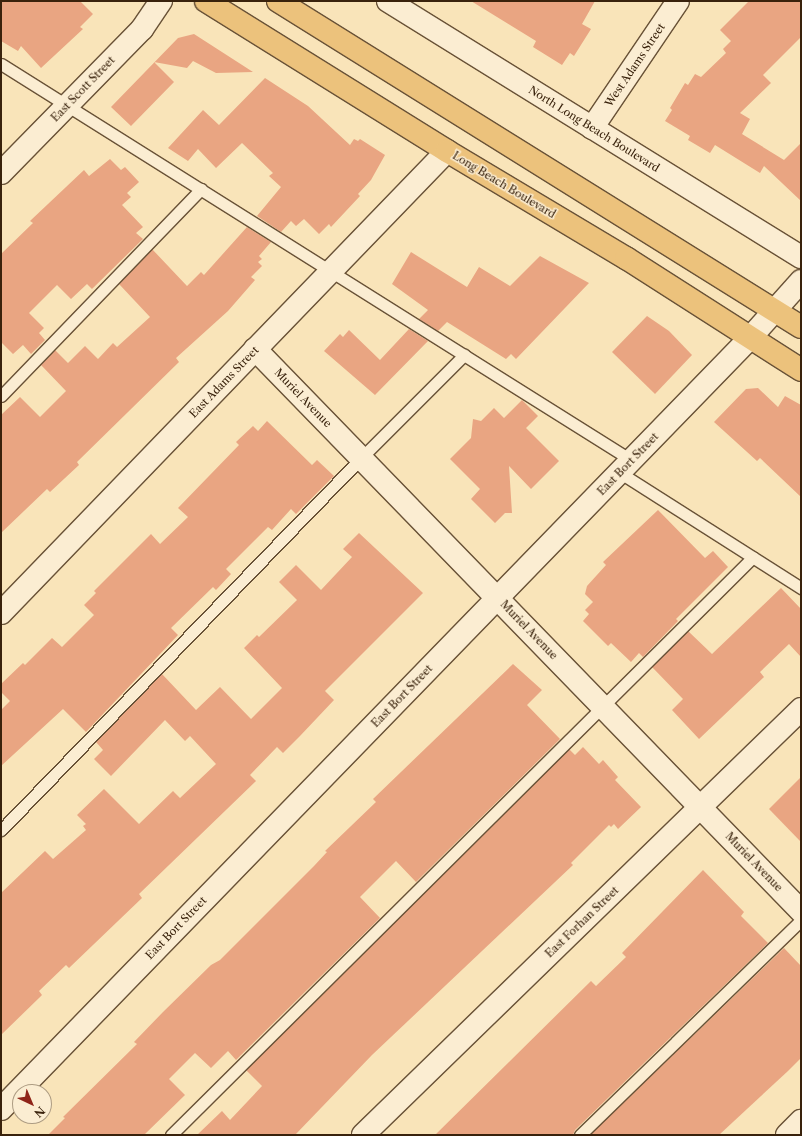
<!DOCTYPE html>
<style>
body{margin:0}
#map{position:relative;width:802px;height:1136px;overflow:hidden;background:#f9e4b9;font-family:"Libre Caslon Text",serif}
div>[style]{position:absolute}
.building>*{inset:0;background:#e9a582}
.roads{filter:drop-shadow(1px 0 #695237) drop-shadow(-1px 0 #695237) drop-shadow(0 1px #695237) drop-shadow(0 -1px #695237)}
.service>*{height:11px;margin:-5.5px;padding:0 5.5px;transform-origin:5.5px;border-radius:5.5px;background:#fbedd2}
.minor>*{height:22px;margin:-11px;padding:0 11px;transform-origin:11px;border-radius:11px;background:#fbedd2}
.primary>*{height:22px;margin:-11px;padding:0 11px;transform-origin:11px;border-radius:11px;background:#ecc27c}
span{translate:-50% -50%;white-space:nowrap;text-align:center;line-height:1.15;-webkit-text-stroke:3px #fbedd2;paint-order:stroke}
.street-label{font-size:11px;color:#39220c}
.frame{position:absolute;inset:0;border:2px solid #39220c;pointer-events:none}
.north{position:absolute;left:12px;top:1084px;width:40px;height:40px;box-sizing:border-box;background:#fbedd2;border:1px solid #ad9c83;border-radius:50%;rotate:136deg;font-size:11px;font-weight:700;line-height:16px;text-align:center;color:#39220c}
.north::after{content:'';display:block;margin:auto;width:14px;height:18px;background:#8f2418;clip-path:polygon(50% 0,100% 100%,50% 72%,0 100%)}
</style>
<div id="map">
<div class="building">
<div style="clip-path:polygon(1px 1px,80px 1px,93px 14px,80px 27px,83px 29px,41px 68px,21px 46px,18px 51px,1px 41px)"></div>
<div style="clip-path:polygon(471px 1px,595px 1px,582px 24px,591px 29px,574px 56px,570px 53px,562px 65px,533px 47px,536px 41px)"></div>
<div style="clip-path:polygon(749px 1px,801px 1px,801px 37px,763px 75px,771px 83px,740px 113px,750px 119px,742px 134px,784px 160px,801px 143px,801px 201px,764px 166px,760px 173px,715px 145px,710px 153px,688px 140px,690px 136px,665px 121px,672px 110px,670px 108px,685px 83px,688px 85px,695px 74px,701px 77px,726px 53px,723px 49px,731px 41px,720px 30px)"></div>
<div style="clip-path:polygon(194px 34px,253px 72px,216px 73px,193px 61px,187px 68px,154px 62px,174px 82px,131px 126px,111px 107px,178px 38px)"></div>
<div style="clip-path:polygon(265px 78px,308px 106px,350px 145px,354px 139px,358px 141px,360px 139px,385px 155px,371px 180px,358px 194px,360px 196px,331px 227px,329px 224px,319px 234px,304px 219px,296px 226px,291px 221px,281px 232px,257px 216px,281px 187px,269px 176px,273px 173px,242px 143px,216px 168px,198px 149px,188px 161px,168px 148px,203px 110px,219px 125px)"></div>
<div style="clip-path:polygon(110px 159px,121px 170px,125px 167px,139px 182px,127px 193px,131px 197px,122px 205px,143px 227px,136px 233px,143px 239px,92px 289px,87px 284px,71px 299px,57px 285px,29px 313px,44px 328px,39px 333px,45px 340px,31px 354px,23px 345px,13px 354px,1px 342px,1px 254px,33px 223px,30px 221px,84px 170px,89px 176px)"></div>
<div style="clip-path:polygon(247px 227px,271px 242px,259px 256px,262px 259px,258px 262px,262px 266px,251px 277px,255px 280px,228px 311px,176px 358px,179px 362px,77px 462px,79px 465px,50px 492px,47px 489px,1px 533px,1px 415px,20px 397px,40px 417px,66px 391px,41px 365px,55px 350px,68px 363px,85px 346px,98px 359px,113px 343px,117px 347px,150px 317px,119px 284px,152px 249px,187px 286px,201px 272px,204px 275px)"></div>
<div style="clip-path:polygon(411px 252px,467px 287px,479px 267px,510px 286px,540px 256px,589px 283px,516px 359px,511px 354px,506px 359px,447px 322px,438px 331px,419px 319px,428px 310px,392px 284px)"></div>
<div style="clip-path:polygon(647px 316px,669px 331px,692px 355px,655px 394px,612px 352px)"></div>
<div style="clip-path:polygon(409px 329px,428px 341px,375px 395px,324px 351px,340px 334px,343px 337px,349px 330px,380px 360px)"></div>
<div style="clip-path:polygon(758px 388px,778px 407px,785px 396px,801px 405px,801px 497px,760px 458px,757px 461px,714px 422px,746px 389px)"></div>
<div style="clip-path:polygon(522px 400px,538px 416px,526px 428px,559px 461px,531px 489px,509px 466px,512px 513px,505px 513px,495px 523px,471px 499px,480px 489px,450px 459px,471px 438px,473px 419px,481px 421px,494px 408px,504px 418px)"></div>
<div style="clip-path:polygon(267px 421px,312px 465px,317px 460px,334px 476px,296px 514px,291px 509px,272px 530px,268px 527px,226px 569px,231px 574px,216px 590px,213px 587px,171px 628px,178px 635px,86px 732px,63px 709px,1px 766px,1px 710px,10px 701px,1px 692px,1px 684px,23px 663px,25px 665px,52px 638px,62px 647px,94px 615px,84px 605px,96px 593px,94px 591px,151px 534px,160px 544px,188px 517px,178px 508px,239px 445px,236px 442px,253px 426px,258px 431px)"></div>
<div style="clip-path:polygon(658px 510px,705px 558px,713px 551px,728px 567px,676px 619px,678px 621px,643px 657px,639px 653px,631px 662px,611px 643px,608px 646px,583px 621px,589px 614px,585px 610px,593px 602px,585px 594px,587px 586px,606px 565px,603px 562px)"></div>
<div style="clip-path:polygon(359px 533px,423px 593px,325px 691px,334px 700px,300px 736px,283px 753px,277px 747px,250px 775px,256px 781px,139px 894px,142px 898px,69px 968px,66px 965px,39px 991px,42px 995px,39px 998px,1px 1035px,1px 893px,45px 851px,53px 859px,86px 830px,83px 826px,86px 824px,77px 815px,104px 789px,139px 824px,173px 791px,180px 798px,216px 764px,190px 736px,185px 741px,165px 720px,111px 776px,94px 759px,103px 750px,96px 742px,162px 674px,196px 710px,220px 687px,251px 719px,282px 688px,244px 648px,257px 635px,259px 637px,297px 600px,279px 582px,296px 565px,321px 590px,352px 557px,343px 549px)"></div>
<div style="clip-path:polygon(781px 588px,801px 609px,801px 657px,789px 644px,760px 672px,764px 677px,699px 739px,672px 710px,683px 699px,652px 667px,688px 631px,712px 654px)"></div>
<div style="clip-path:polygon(513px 664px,542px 690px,527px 705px,560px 739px,416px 882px,396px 861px,360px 897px,380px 918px,236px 1060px,228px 1051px,211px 1068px,195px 1053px,169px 1079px,185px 1095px,144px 1135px,48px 1135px,65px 1118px,63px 1117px,137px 1044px,134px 1042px,163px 1012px,211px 965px,220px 960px,314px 866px,327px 852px,325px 851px,376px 802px,373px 799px)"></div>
<div style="clip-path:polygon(583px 747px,599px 764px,603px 760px,618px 777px,615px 780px,641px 807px,618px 829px,614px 824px,611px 827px,609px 825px,571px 863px,573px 865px,372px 1055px,295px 1135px,197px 1135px,222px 1111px,230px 1120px,262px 1086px,246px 1070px,569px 749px,575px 755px)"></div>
<div style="clip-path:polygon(801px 777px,801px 842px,769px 809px)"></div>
<div style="clip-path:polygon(703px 870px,744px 912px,741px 916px,768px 943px,575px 1130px,573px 1135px,435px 1135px,591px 981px,596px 986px,626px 957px,622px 953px)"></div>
<div style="clip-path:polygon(784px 948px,801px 966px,801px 1058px,788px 1071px,719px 1135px,590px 1135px)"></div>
</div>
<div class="roads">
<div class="service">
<div style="left:1px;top:64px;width:744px;rotate:32.15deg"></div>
<div style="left:1px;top:396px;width:288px;rotate:-46deg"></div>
<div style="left:619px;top:472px;width:216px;rotate:32.5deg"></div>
<div style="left:1px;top:830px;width:518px;rotate:-45.94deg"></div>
<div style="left:361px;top:458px;width:146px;rotate:-45deg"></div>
<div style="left:171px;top:1135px;width:820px;rotate:-44.8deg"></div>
<div style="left:580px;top:1135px;width:308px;rotate:-44.2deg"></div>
</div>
<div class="minor">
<div style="left:388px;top:1px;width:486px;rotate:31.8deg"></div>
<div style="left:592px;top:128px;width:153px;rotate:-55.9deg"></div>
<div style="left:1px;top:173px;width:202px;rotate:-45.6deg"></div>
<div style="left:142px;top:29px;width:34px;rotate:-56deg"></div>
<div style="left:255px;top:349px;width:784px;rotate:45.83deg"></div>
<div style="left:1px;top:613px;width:642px;rotate:-46.01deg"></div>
<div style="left:1px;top:1109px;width:1076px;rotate:-45.83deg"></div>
<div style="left:751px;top:337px;width:75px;rotate:-48.2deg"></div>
<div style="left:363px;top:1135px;width:611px;rotate:-44.2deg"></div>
<div style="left:787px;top:1135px;width:20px;rotate:-45deg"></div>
</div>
<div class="primary">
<div style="left:206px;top:1px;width:284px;rotate:31.9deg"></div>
<div style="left:447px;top:151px;width:209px;rotate:30.9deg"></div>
<div style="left:626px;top:258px;width:208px;rotate:32.6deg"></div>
<div style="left:278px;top:1px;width:616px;rotate:31.94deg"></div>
</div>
</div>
<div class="street-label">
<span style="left:635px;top:65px;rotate:-56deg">West Adams Street</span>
<span style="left:83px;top:89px;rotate:-46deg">East Scott Street</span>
<span style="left:594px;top:129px;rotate:32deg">North Long Beach Boulevard</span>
<span style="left:504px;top:185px;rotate:31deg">Long Beach Boulevard</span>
<span style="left:224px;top:382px;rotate:-46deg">East Adams Street</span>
<span style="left:303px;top:398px;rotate:46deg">Muriel Avenue</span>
<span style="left:628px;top:464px;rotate:-46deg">East Bort Street</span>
<span style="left:529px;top:630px;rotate:46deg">Muriel Avenue</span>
<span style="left:402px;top:696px;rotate:-46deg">East Bort Street</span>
<span style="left:754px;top:862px;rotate:46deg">Muriel Avenue</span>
<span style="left:582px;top:922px;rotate:-44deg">East Forhan Street</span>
<span style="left:176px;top:928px;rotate:-46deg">East Bort Street</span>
</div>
<div class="frame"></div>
<div class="north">N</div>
</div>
